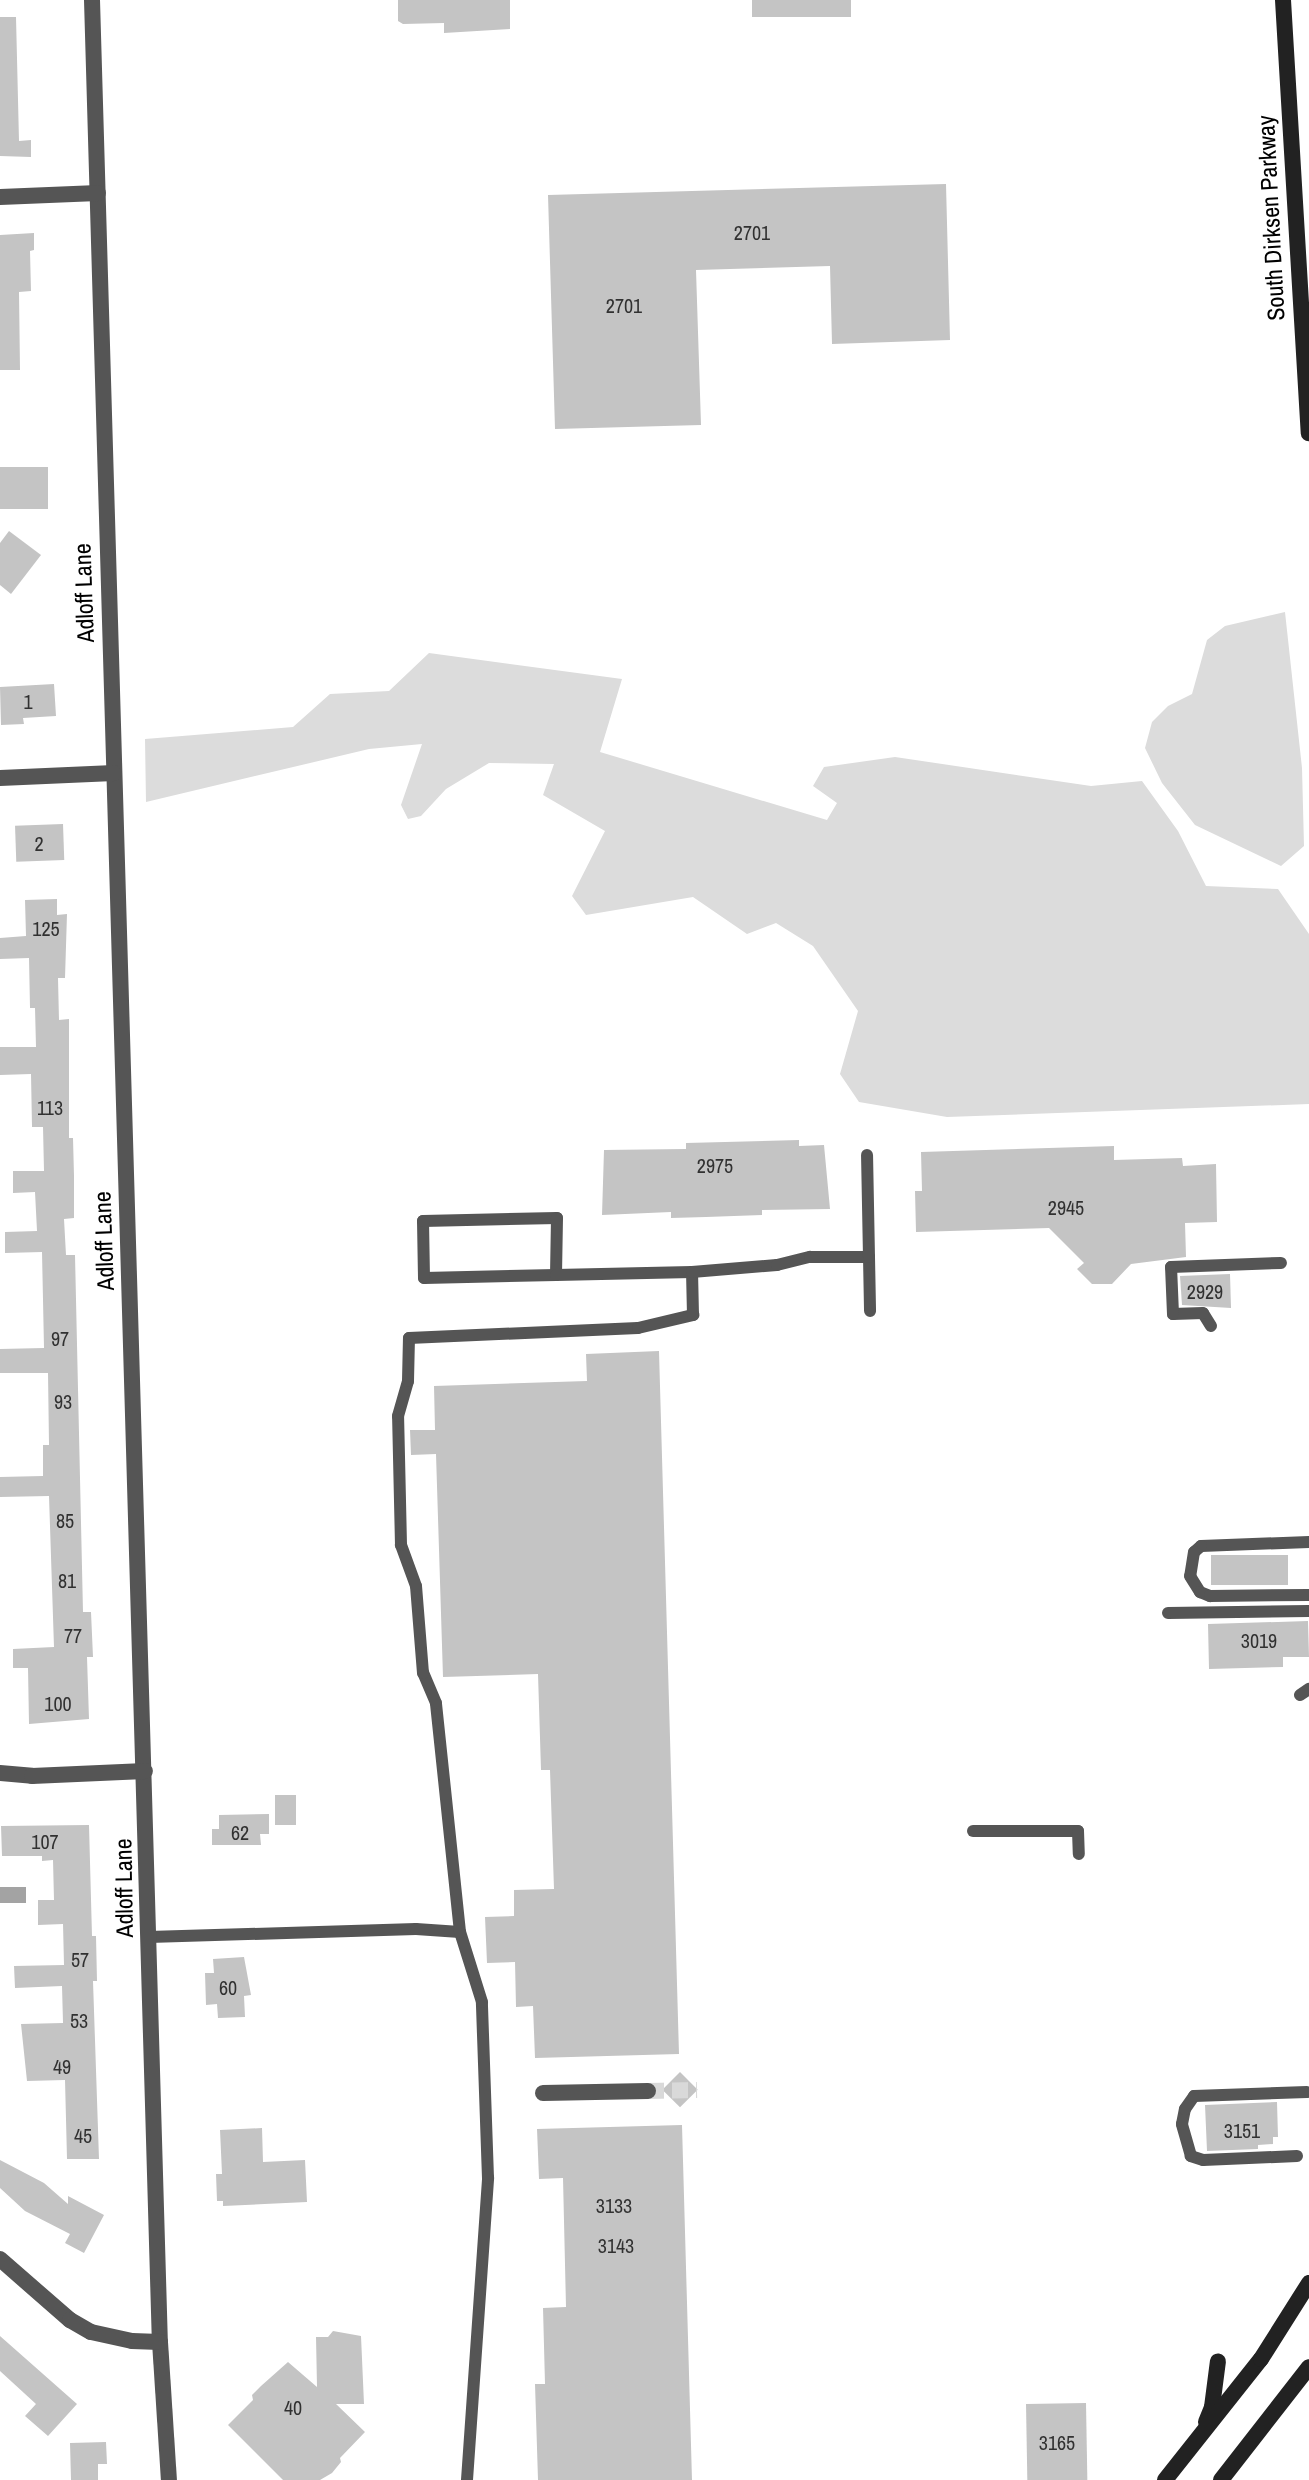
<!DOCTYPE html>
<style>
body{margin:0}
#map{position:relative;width:1309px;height:2480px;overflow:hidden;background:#fff;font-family:"Archivo Narrow",sans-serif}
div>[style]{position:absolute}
.green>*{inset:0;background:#dcdcdc}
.water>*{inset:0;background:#a3a3a3;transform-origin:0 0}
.building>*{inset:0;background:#c4c4c4;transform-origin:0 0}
.pedestrian-tunnel>*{height:16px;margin-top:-8px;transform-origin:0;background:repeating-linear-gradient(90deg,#d9d9d9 0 16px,transparent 0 24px)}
.service>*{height:12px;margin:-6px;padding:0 6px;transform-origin:6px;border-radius:6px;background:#555}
.pedestrian>*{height:16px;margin:-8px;padding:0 8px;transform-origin:8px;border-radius:8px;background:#555}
.minor>*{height:16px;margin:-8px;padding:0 8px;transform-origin:8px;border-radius:8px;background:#555}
.secondary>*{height:16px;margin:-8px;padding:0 8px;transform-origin:8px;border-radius:8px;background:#222}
span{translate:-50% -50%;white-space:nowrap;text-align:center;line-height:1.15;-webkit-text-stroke:7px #fff;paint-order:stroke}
.number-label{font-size:20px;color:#313131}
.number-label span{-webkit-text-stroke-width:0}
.street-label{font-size:24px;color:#000}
</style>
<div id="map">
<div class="green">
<div style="clip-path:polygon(1285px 612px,1302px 768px,1304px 846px,1281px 866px,1195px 825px,1162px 783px,1145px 748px,1152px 722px,1168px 706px,1192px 694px,1207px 640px,1225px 626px)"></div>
<div style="clip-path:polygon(429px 653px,622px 679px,600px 752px,827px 820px,837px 803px,813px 786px,824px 767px,895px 757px,1091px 786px,1142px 781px,1178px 831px,1206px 886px,1278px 889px,1309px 934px,1309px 1104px,947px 1117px,859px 1102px,840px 1074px,858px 1011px,813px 946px,776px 923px,747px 934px,693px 897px,586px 915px,572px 896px,605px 831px,543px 795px,554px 764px,489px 763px,446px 789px,421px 816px,408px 819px,401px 805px,422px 744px,369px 749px,146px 802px,145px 739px,293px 727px,330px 694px,389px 691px)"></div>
</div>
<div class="water">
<div style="left:0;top:1887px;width:26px;height:16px"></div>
</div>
<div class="building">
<div style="clip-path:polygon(398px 0,510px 0,510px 29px,444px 33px,444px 23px,403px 24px,398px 21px)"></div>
<div style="left:752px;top:0;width:99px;height:17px"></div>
<div style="clip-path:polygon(0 17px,16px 17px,19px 141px,31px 140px,31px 157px,0 156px)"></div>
<div style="clip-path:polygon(946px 184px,950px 340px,832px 344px,830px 266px,696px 270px,701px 425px,555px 429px,548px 195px)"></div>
<div style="clip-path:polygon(34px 233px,34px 250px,30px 251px,31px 291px,19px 292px,20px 370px,0 370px,0 235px)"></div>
<div style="left:0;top:467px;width:48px;height:42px"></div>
<div style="clip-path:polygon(9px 531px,41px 555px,11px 594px,0 585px,0 543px)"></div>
<div style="clip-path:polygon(54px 684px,56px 716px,23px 718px,24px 724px,1px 725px,0 687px)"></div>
<div style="left:63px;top:824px;width:36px;height:48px;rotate:88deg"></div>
<div style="clip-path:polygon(57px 899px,57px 915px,67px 914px,65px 978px,58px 978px,59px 1020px,69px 1019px,69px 1138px,73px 1138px,74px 1176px,74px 1218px,64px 1219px,66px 1255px,75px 1255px,83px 1612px,91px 1612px,93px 1657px,87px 1657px,89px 1719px,29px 1724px,28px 1668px,13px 1668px,13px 1649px,54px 1647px,49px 1496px,0 1497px,0 1477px,43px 1476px,43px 1445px,49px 1445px,48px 1373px,0 1373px,0 1349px,44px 1348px,42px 1252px,5px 1253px,5px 1232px,37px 1231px,35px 1192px,13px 1193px,13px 1171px,44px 1171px,43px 1127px,32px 1127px,31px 1074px,0 1075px,0 1047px,36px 1047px,35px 1008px,30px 1008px,29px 958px,0 959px,0 938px,26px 936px,25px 900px)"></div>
<div style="clip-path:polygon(799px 1140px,799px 1146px,824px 1145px,830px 1209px,762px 1210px,762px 1215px,706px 1217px,671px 1218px,671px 1212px,602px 1215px,604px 1150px,686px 1149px,686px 1143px)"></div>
<div style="clip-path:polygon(1114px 1146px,1114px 1160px,1182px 1158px,1183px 1166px,1216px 1164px,1217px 1222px,1185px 1223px,1186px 1257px,1131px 1264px,1112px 1284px,1092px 1284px,1077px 1269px,1084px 1263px,1049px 1228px,916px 1232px,915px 1191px,922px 1191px,921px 1152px)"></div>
<div style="clip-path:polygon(1230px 1274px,1231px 1308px,1182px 1305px,1180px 1276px)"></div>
<div style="clip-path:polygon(659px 1351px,679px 2054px,535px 2058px,533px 2006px,516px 2007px,515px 1962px,487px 1963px,485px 1917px,514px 1916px,514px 1890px,554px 1889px,550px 1770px,541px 1770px,538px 1674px,443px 1677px,436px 1454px,411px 1455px,410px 1430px,435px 1430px,434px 1386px,587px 1381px,586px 1354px)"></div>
<div style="left:1288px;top:1555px;width:30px;height:77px;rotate:90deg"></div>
<div style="clip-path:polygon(1308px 1621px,1309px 1657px,1283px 1657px,1283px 1667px,1209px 1669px,1208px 1624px)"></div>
<div style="left:296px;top:1795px;width:30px;height:21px;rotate:90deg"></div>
<div style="clip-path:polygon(269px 1814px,269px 1834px,260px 1834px,261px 1845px,212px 1845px,212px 1829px,219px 1829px,219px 1815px)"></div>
<div style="clip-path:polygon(89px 1825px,92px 1936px,96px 1936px,97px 1981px,93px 1981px,99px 2159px,67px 2159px,65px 2080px,27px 2081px,21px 2024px,63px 2023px,62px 1986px,15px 1988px,14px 1966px,64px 1965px,63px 1924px,38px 1925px,38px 1900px,54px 1900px,53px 1860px,42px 1861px,42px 1856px,2px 1856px,1px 1826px)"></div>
<div style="clip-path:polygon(244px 1957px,251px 1995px,244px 1996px,245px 2017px,218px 2018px,217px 2004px,206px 2005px,205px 1973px,214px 1973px,213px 1959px)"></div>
<div style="left:680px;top:2072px;width:25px;height:25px;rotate:45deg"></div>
<div style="clip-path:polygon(1277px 2102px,1278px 2137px,1273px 2137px,1273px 2144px,1258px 2145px,1258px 2149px,1207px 2151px,1205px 2105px)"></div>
<div style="clip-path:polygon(682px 2125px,692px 2480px,538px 2480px,535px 2384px,545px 2384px,543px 2308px,566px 2307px,563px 2178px,539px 2179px,537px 2129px)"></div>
<div style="clip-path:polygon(262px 2128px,263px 2162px,305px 2160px,307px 2202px,223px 2206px,223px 2201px,217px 2201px,216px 2174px,222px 2174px,220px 2130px)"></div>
<div style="clip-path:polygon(0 2160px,44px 2183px,68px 2204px,68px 2196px,104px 2215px,84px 2253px,65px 2243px,70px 2234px,25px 2211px,0 2188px)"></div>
<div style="clip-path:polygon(333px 2331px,361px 2336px,364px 2404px,336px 2404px,365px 2432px,340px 2458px,341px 2462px,332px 2473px,320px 2480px,283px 2480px,228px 2425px,253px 2400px,252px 2395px,261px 2386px,288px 2362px,317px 2387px,316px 2337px,328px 2337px)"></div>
<div style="clip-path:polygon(0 2336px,77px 2404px,48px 2436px,25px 2416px,36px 2404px,0 2371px)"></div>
<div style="left:1086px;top:2403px;width:77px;height:60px;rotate:89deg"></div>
<div style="clip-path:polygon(106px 2442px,107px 2464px,98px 2464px,98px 2480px,71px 2480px,70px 2443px)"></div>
</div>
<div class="pedestrian-tunnel">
<div style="left:648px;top:2091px;width:49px;rotate:-1.2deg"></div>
</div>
<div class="service">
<div style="left:869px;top:1257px;width:54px;rotate:88.9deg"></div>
<div style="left:556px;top:1275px;width:132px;rotate:178.7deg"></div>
<div style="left:424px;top:1278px;width:57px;rotate:-91deg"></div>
<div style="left:423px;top:1221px;width:134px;rotate:-1.3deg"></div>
<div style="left:557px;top:1218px;width:57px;rotate:91deg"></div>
<div style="left:556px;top:1275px;width:136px;rotate:-1.3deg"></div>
<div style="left:1211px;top:1326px;width:15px;rotate:-122deg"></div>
<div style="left:1203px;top:1313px;width:30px;rotate:178deg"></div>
<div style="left:1173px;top:1314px;width:47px;rotate:-92.4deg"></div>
<div style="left:1171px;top:1267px;width:110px;rotate:-2.1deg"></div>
<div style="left:1309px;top:1542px;width:108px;rotate:177.9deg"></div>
<div style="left:1201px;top:1546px;width:9px;rotate:139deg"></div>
<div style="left:1194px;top:1552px;width:24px;rotate:99deg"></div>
<div style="left:1190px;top:1576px;width:19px;rotate:58deg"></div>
<div style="left:1200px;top:1592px;width:11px;rotate:22deg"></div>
<div style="left:1210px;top:1596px;width:99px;rotate:-0.6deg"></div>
<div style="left:1168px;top:1613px;width:141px;rotate:-0.8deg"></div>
<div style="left:1300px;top:1695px;width:11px;rotate:-34deg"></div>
<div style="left:973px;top:1831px;width:105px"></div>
<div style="left:1078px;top:1831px;width:23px;rotate:88deg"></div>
<div style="left:149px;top:1937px;width:267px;rotate:-1.7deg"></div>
<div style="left:416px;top:1929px;width:44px;rotate:3.9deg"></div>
<div style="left:1297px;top:2156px;width:94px;rotate:177.6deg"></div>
<div style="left:1203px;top:2160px;width:13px;rotate:-162deg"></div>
<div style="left:1191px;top:2156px;width:33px;rotate:-106deg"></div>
<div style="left:1182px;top:2124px;width:15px;rotate:-79deg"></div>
<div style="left:1185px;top:2109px;width:16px;rotate:-55deg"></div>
<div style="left:1194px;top:2096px;width:113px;rotate:-2deg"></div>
<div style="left:467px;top:2480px;width:303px;rotate:-86deg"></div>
<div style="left:488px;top:2178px;width:176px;rotate:-92deg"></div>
<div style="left:482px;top:2002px;width:73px;rotate:-107.4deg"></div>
<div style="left:460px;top:1932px;width:230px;rotate:-96deg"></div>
<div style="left:436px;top:1703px;width:33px;rotate:-113deg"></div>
<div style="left:423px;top:1673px;width:87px;rotate:-94.6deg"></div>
<div style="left:416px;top:1586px;width:44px;rotate:-110.1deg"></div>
<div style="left:401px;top:1545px;width:129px;rotate:-91.3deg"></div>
<div style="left:398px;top:1416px;width:36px;rotate:-74deg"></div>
<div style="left:408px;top:1381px;width:43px;rotate:-88.7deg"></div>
<div style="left:409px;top:1338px;width:229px;rotate:-2.5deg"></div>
<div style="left:638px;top:1328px;width:57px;rotate:-13.3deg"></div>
<div style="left:693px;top:1315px;width:43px;rotate:-91.3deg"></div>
<div style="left:692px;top:1272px;width:85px;rotate:-4.7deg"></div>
<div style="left:777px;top:1265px;width:34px;rotate:-14deg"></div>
<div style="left:810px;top:1257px;width:59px"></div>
<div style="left:869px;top:1257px;width:102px;rotate:-91.1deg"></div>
</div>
<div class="pedestrian">
<div style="left:543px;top:2093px;width:105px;rotate:-1.1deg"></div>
</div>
<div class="minor">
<div style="left:92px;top:0;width:2343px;rotate:88.34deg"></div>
<div style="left:160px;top:2342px;width:138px;rotate:86.3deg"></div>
<div style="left:0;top:197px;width:98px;rotate:-2.3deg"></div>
<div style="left:0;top:778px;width:114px;rotate:-2.5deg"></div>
<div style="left:0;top:1773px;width:32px;rotate:5deg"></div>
<div style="left:32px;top:1776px;width:113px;rotate:-2.5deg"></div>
<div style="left:0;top:2259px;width:93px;rotate:41.1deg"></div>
<div style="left:70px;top:2320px;width:24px;rotate:30deg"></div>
<div style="left:91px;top:2332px;width:42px;rotate:12.4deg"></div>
<div style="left:132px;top:2341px;width:28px;rotate:2deg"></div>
</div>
<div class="secondary">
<div style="left:1283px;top:0;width:434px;rotate:86.6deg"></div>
<div style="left:1206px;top:2422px;width:16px;rotate:-68deg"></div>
<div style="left:1212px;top:2407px;width:46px;rotate:-82.6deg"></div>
<div style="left:1165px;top:2480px;width:154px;rotate:-51.6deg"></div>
<div style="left:1261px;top:2359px;width:90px;rotate:-57.7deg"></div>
<div style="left:1221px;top:2480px;width:143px;rotate:-52.1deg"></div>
</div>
<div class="number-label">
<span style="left:752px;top:232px">2701</span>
<span style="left:624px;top:305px">2701</span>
<span style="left:28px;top:701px">1</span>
<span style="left:39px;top:843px">2</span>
<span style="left:46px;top:928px">125</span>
<span style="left:50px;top:1107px">113</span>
<span style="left:715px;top:1165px">2975</span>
<span style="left:1066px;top:1207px">2945</span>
<span style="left:1205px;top:1291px">2929</span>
<span style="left:60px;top:1338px">97</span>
<span style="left:63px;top:1401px">93</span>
<span style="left:65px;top:1520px">85</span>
<span style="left:67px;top:1580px">81</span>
<span style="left:73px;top:1635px">77</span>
<span style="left:1259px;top:1640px">3019</span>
<span style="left:58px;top:1703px">100</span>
<span style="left:240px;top:1832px">62</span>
<span style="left:45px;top:1841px">107</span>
<span style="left:80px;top:1959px">57</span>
<span style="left:228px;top:1987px">60</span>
<span style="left:79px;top:2020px">53</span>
<span style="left:62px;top:2066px">49</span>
<span style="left:1242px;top:2130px">3151</span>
<span style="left:83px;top:2135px">45</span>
<span style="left:614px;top:2205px">3133</span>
<span style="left:616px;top:2245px">3143</span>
<span style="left:293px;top:2407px">40</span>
<span style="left:1057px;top:2442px">3165</span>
</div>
<div class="street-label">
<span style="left:1271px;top:218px;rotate:-93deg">South Dirksen Parkway</span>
<span style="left:84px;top:593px;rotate:-92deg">Adloff Lane</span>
<span style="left:104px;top:1241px;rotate:-92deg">Adloff Lane</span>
<span style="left:124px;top:1888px;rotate:-91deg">Adloff Lane</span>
</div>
</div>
